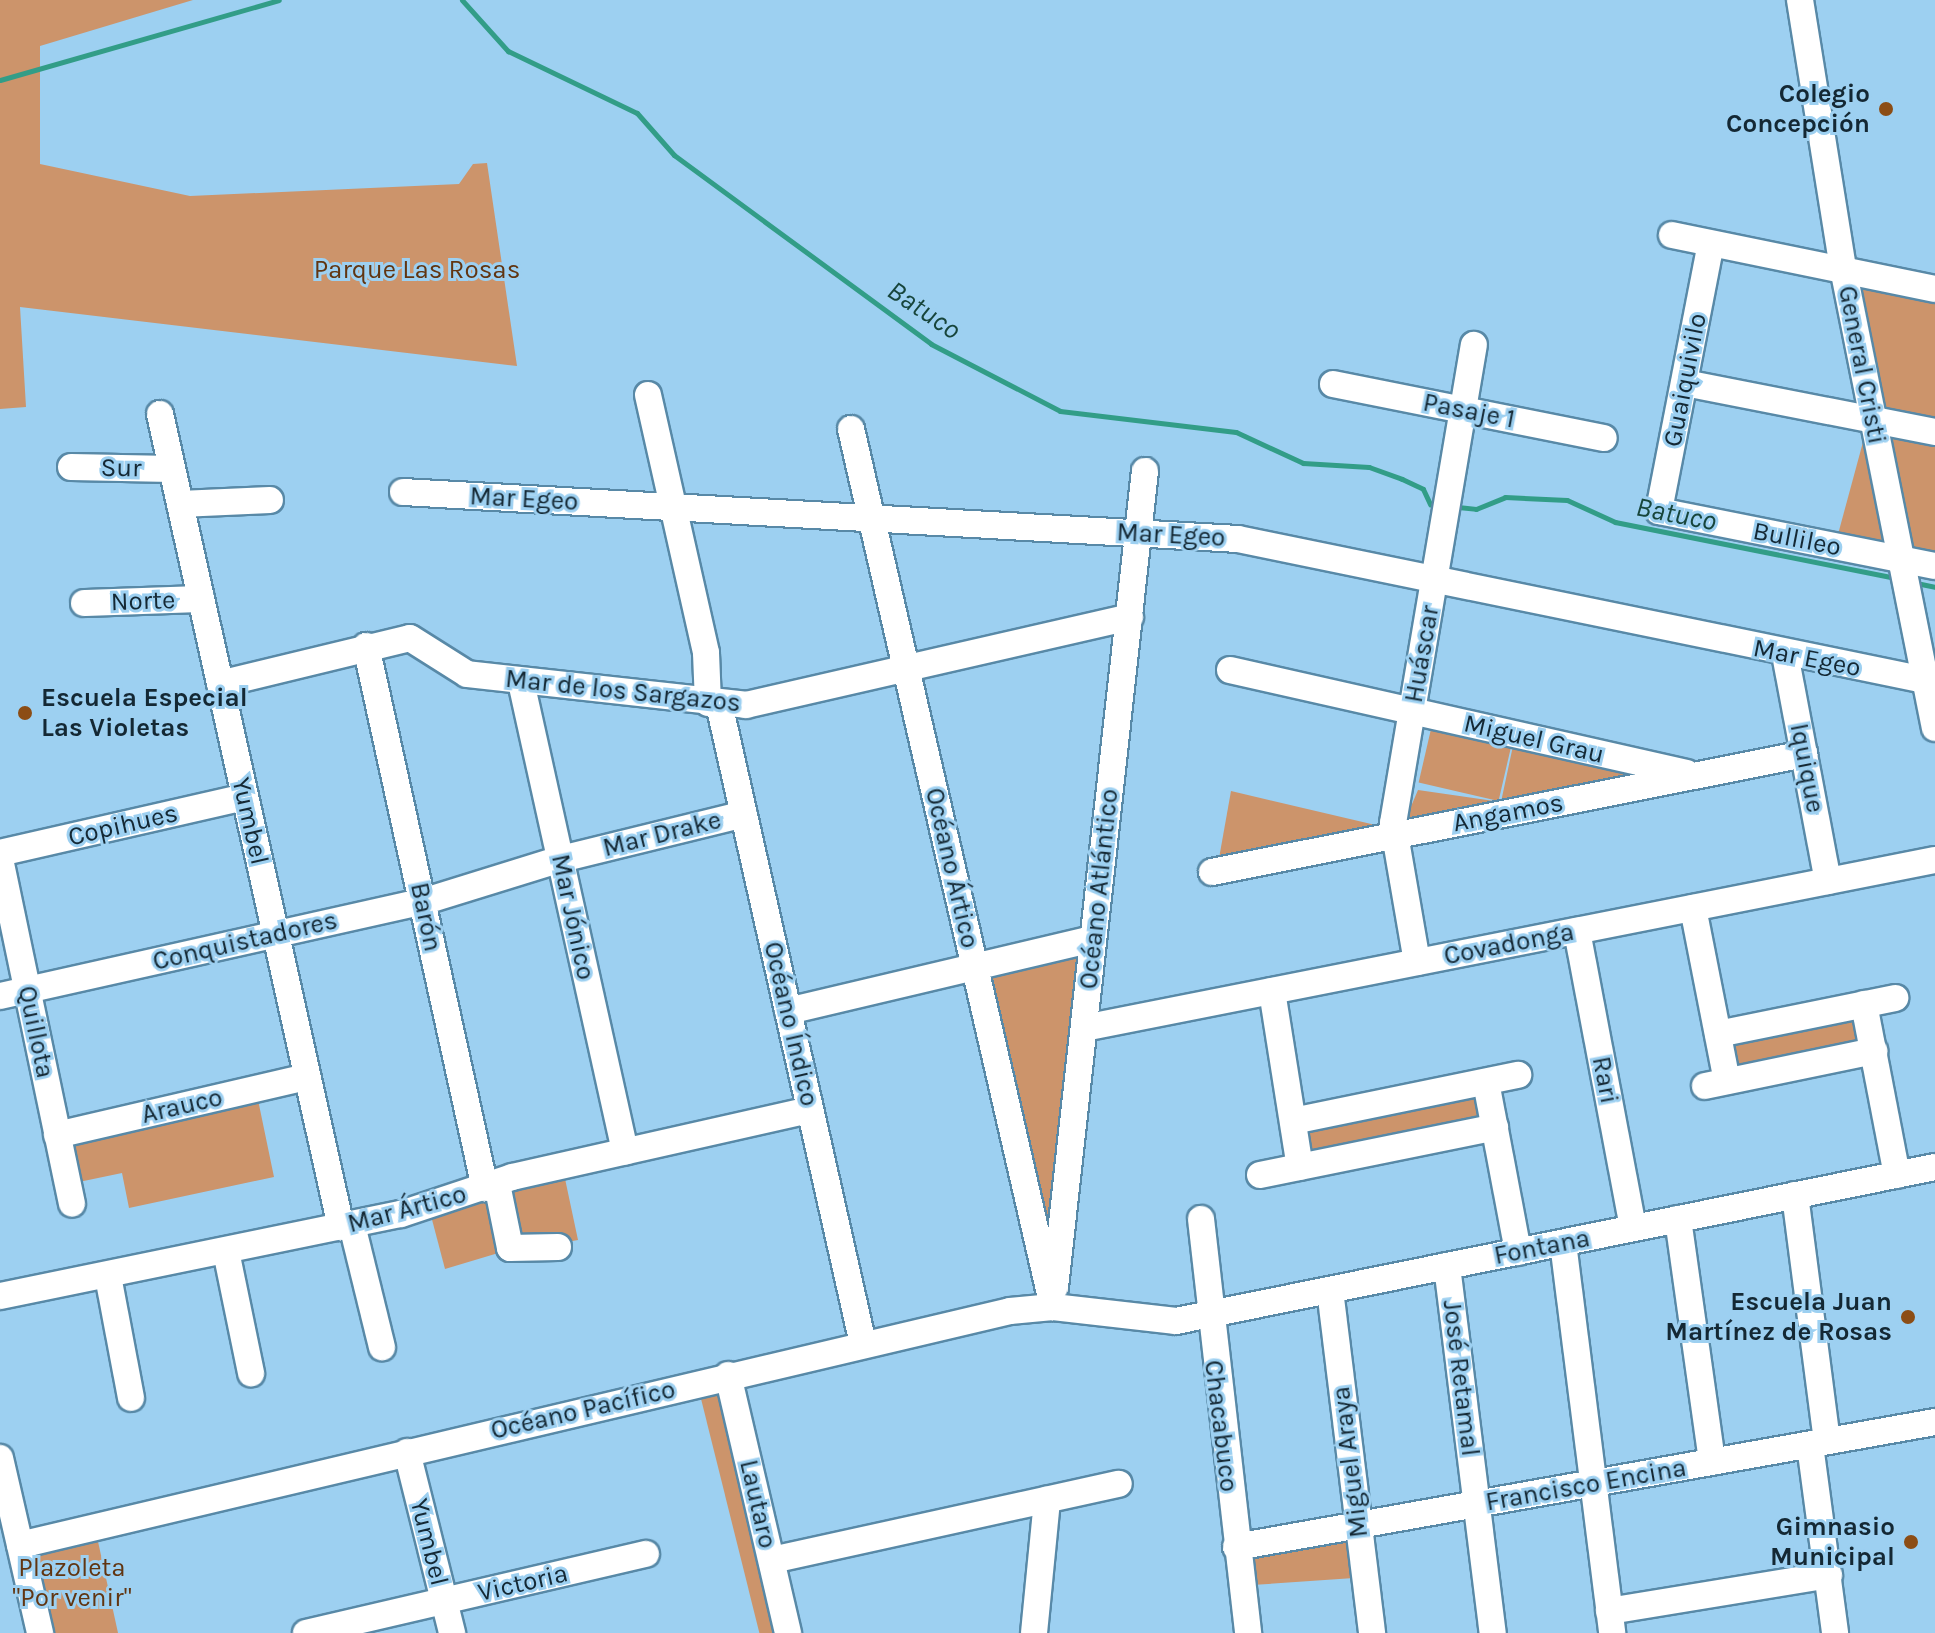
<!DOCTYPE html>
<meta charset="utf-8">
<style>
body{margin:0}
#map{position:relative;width:1935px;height:1633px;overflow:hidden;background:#9dd0f1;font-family:Karla,sans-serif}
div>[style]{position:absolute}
.green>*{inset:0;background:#cc946b;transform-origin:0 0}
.stream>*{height:5px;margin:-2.5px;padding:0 2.5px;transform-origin:2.5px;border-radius:2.5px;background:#329d87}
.roads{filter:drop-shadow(2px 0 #5889a7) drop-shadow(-2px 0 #5889a7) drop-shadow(0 2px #5889a7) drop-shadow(0 -2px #5889a7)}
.minor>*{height:26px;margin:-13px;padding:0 13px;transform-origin:13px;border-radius:13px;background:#fff}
.dots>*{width:22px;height:22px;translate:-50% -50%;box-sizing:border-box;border:4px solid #9dd0f1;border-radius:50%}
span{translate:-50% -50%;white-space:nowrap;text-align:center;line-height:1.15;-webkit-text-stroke:6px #9dd0f1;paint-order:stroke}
.poi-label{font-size:26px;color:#142834;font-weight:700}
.right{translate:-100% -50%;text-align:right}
.left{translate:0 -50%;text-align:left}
.park-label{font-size:26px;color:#613511}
.street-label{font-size:26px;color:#142834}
.water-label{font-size:28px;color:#17453b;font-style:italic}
</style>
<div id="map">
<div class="green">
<div style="clip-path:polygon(0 0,193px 0,40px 46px,40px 164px,190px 196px,459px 184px,473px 164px,487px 163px,517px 366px,20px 307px,26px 407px,0 409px)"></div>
<div style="clip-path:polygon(1853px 282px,1935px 295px,1935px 428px,1880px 416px)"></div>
<div style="clip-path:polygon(1880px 427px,1935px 443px,1935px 557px,1909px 550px)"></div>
<div style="clip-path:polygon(1863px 442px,1896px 549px,1837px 538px)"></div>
<div style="left:1431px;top:729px;width:82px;height:55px;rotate:13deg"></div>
<div style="clip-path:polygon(1514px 741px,1675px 776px,1401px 830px,1418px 790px,1501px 802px)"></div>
<div style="clip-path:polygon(1231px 791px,1384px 827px,1218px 864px)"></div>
<div style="clip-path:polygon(1085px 950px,1052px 1279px,981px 971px)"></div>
<div style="left:1859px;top:1012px;width:36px;height:137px;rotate:80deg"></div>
<div style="left:1483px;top:1091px;width:31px;height:184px;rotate:81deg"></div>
<div style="clip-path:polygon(257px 1095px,274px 1177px,129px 1208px,122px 1173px,74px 1183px,64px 1139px)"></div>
<div style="clip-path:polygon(564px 1174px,578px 1240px,522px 1250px,503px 1189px)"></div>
<div style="clip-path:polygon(493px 1190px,505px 1251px,445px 1269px,430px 1212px)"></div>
<div style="left:722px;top:1388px;width:252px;height:23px;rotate:76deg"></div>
<div style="left:1351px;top:1536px;width:42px;height:106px;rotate:86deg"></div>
<div style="clip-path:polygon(97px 1537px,118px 1633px,49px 1633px,29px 1550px)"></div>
</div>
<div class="stream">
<div style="left:462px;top:0;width:69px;rotate:48deg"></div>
<div style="left:508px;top:51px;width:143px;rotate:25.7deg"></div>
<div style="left:637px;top:113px;width:56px;rotate:48.6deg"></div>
<div style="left:674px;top:155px;width:319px;rotate:36.3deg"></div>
<div style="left:931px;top:344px;width:145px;rotate:27.4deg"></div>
<div style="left:1060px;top:411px;width:177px;rotate:6.8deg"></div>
<div style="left:1236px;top:432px;width:74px;rotate:24.8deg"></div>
<div style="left:1303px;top:463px;width:66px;rotate:3.5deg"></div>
<div style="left:1369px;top:467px;width:35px;rotate:20deg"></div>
<div style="left:1402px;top:479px;width:23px;rotate:25deg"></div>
<div style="left:1423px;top:489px;width:17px;rotate:65deg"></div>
<div style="left:0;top:80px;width:290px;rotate:-16deg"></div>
<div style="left:1458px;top:507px;width:18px;rotate:6deg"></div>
<div style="left:1476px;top:509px;width:31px;rotate:-22deg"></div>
<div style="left:1505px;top:497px;width:62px;rotate:2.8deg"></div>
<div style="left:1567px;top:500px;width:53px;rotate:24.6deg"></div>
<div style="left:1615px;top:522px;width:281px;rotate:11.3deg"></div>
<div style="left:1921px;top:584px;width:14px;rotate:12deg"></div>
</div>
<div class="roads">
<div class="minor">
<div style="left:1800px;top:0;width:271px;rotate:80.9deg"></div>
<div style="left:1843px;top:268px;width:469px;rotate:78.7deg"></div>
<div style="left:1672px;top:235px;width:268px;rotate:11.6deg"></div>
<div style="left:1710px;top:248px;width:268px;rotate:101deg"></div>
<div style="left:1659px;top:511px;width:281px;rotate:11.3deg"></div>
<div style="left:1685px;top:383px;width:255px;rotate:11.1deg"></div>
<div style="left:1333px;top:384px;width:276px;rotate:11.3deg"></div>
<div style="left:648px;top:395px;width:264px;rotate:77.3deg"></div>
<div style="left:706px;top:653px;width:50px;rotate:87.7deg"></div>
<div style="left:160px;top:414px;width:833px;rotate:77.45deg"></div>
<div style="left:851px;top:429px;width:901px;rotate:77.04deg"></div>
<div style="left:71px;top:467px;width:101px;rotate:1.1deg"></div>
<div style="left:403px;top:492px;width:836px;rotate:3.22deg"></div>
<div style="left:1238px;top:539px;width:701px;rotate:11.6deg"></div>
<div style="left:180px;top:504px;width:90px;rotate:-2.5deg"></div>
<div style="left:84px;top:603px;width:117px;rotate:-2deg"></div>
<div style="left:366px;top:646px;width:555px;rotate:77.62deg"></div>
<div style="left:1785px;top:654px;width:231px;rotate:79.3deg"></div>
<div style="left:1230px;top:670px;width:468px;rotate:12.7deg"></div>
<div style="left:521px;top:682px;width:481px;rotate:77.5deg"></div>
<div style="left:220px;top:684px;width:195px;rotate:-13.6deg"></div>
<div style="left:410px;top:638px;width:67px;rotate:32.3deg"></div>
<div style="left:467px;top:674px;width:281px;rotate:6.3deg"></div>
<div style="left:746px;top:705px;width:394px;rotate:-12.9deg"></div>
<div style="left:719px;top:704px;width:656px;rotate:77.32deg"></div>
<div style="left:0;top:853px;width:251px;rotate:-12.9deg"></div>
<div style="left:0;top:859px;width:352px;rotate:78.2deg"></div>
<div style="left:1212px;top:872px;width:604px;rotate:-11.27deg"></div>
<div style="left:1693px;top:908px;width:176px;rotate:78.9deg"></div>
<div style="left:1577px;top:931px;width:302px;rotate:79.3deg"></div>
<div style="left:1417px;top:962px;width:141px;rotate:-99.8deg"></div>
<div style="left:1393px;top:823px;width:485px;rotate:-80.4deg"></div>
<div style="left:1272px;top:991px;width:178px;rotate:81deg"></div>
<div style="left:0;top:996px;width:432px;rotate:-12.6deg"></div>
<div style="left:422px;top:902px;width:145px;rotate:-17.2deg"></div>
<div style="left:561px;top:859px;width:188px;rotate:-13.8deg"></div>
<div style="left:1864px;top:1004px;width:174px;rotate:79.1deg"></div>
<div style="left:788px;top:1011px;width:313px;rotate:-13.3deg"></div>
<div style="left:1084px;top:1028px;width:867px;rotate:-11.17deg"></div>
<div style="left:1718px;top:1034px;width:181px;rotate:-11.5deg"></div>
<div style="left:1486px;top:1082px;width:173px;rotate:79.3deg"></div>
<div style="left:1705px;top:1086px;width:173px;rotate:-11.7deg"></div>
<div style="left:1293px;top:1121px;width:230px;rotate:-11.6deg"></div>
<div style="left:57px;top:1135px;width:257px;rotate:-13.1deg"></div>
<div style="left:1260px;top:1175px;width:240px;rotate:-11.5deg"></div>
<div style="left:497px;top:1184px;width:65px;rotate:78.5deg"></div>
<div style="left:510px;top:1248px;width:48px;rotate:-1.2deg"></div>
<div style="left:1795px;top:1195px;width:248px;rotate:82.6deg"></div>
<div style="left:1201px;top:1219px;width:417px;rotate:83.5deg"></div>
<div style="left:1678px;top:1219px;width:245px;rotate:82deg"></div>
<div style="left:352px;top:1225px;width:126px;rotate:76.2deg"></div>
<div style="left:1563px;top:1243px;width:393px;rotate:82.8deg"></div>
<div style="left:226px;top:1251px;width:125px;rotate:78.4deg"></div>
<div style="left:1447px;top:1266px;width:370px;rotate:82.9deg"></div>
<div style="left:108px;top:1276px;width:124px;rotate:79.3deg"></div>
<div style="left:1055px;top:1287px;width:821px;rotate:-83.71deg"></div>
<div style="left:1330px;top:1290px;width:346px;rotate:83deg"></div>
<div style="left:0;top:1296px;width:409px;rotate:-11.6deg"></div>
<div style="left:401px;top:1214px;width:117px;rotate:-18.4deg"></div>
<div style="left:512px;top:1177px;width:305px;rotate:-12.7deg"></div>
<div style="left:728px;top:1375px;width:265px;rotate:76.9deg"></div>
<div style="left:1810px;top:1445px;width:190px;rotate:82.4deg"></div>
<div style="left:407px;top:1452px;width:187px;rotate:76deg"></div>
<div style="left:0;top:1458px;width:180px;rotate:77.1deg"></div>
<div style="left:20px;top:1545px;width:1017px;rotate:-13.3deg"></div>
<div style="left:1010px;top:1311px;width:43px;rotate:-5.3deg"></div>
<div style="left:1053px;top:1307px;width:124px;rotate:6.5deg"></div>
<div style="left:1176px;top:1321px;width:774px;rotate:-11.47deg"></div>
<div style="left:1236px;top:1547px;width:710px;rotate:-10.14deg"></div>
<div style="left:772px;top:1560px;width:355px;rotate:-12.4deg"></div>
<div style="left:1609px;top:1611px;width:223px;rotate:-9.3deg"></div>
<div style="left:306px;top:1633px;width:349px;rotate:-13.1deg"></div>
<div style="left:1034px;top:1633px;width:134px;rotate:-84.4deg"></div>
</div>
</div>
<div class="dots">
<div style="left:1886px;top:109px;background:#8c4d15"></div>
<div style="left:25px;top:713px;background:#8c4d15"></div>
<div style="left:1908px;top:1317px;background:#8c4d15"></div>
<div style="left:1911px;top:1542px;background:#8c4d15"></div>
</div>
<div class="poi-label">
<span class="right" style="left:1870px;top:109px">Colegio<br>Concepción</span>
<span class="left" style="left:41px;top:713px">Escuela Especial<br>Las Violetas</span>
<span class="right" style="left:1892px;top:1317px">Escuela Juan<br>Martínez de Rosas</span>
<span class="right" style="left:1895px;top:1542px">Gimnasio<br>Municipal</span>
</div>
<div class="park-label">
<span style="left:417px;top:270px">Parque Las Rosas</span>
<span style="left:72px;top:1583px">Plazoleta<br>"Por venir"</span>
</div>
<div class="street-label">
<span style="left:1862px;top:365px;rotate:79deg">General Cristi</span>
<span style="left:1685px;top:380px;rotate:-79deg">Guaiquivilo</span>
<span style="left:1469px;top:411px;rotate:11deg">Pasaje 1</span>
<span style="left:121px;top:468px;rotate:1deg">Sur</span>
<span style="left:524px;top:499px;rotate:3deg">Mar Egeo</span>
<span style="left:1171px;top:535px;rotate:3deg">Mar Egeo</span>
<span style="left:1797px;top:539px;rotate:11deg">Bullileo</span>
<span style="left:143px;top:601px;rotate:-2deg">Norte</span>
<span style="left:1422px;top:654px;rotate:-80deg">Huáscar</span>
<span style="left:1807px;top:658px;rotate:11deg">Mar Egeo</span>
<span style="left:623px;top:691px;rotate:6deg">Mar de los Sargazos</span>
<span style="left:1534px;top:739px;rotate:13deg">Miguel Grau</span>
<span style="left:1807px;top:768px;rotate:79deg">Iquique</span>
<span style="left:1508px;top:813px;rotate:-11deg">Angamos</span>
<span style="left:250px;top:821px;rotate:77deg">Yumbel</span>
<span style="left:123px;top:825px;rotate:-13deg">Copihues</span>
<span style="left:662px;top:834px;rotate:-14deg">Mar Drake</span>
<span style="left:952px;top:868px;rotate:77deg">Océano Ártico</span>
<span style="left:1099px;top:889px;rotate:-84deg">Océano Atlántico</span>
<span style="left:426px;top:917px;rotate:78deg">Barón</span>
<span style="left:573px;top:917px;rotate:78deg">Mar Jónico</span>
<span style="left:245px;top:941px;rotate:-13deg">Conquistadores</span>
<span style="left:1509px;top:944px;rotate:-11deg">Covadonga</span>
<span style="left:791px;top:1024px;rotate:77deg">Océano Índico</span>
<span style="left:36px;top:1032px;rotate:78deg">Quillota</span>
<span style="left:1605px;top:1080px;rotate:79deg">Rari</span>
<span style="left:182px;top:1106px;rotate:-13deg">Arauco</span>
<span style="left:407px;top:1209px;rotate:-15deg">Mar Ártico</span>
<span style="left:1542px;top:1247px;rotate:-11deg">Fontana</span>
<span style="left:1461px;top:1378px;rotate:83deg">José Retamal</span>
<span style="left:583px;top:1410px;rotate:-13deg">Océano Pacífico</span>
<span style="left:1221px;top:1426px;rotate:83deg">Chacabuco</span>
<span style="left:1350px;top:1462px;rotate:-97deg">Miguel Araya</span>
<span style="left:1586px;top:1485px;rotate:-10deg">Francisco Encina</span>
<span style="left:758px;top:1504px;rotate:77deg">Lautaro</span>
<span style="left:429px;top:1542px;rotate:76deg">Yumbel</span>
<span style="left:523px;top:1583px;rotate:-13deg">Victoria</span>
</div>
<div class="water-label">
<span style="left:924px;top:310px;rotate:34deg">Batuco</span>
<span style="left:1676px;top:514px;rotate:11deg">Batuco</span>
</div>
</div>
